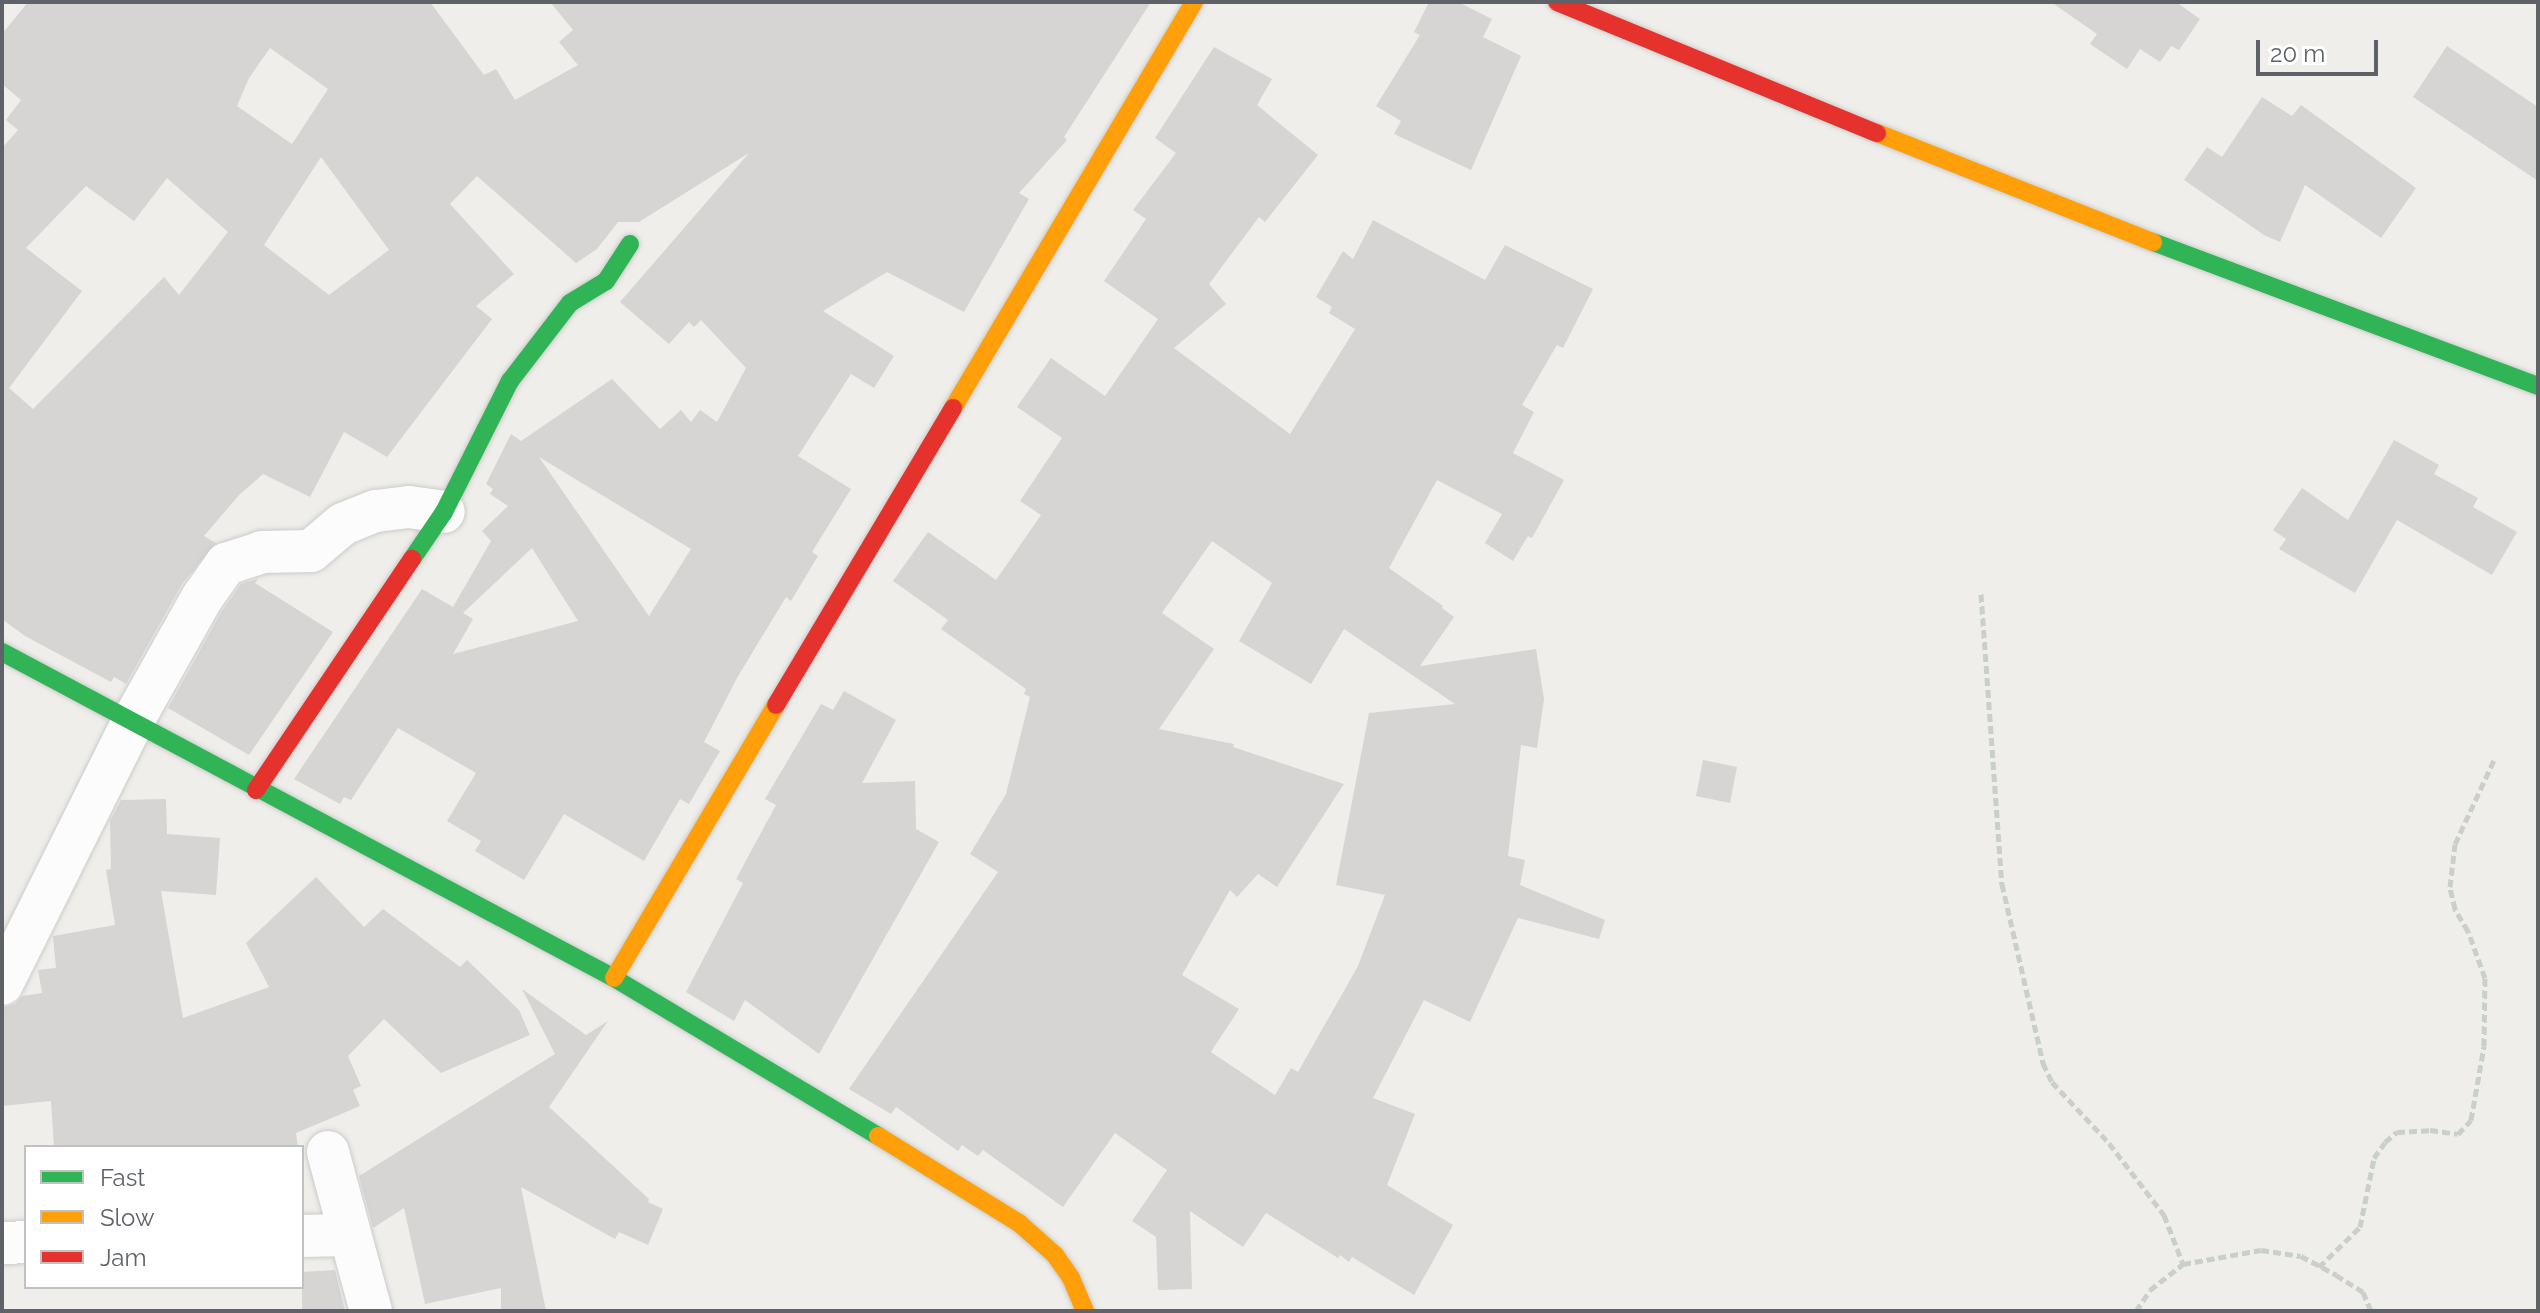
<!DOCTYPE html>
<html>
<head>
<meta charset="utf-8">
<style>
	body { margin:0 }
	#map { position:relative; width:2540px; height:1313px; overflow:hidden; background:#efeeea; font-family:Raleway,sans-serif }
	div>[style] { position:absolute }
	.building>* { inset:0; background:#d6d5d3 }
	.path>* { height:5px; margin-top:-2.5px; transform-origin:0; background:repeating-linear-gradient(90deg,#cacfcc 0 8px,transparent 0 12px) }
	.roads { filter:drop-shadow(0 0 2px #cbcccc) drop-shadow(0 0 2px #cbcccc) }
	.street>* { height:42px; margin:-21px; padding:0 21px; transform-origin:21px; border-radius:21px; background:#fdfcfc }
	.fast>* { height:18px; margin:-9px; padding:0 9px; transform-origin:9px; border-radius:9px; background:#30b455 }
	.slow>* { height:18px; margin:-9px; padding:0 9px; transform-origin:9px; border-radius:9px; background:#ff9f0a }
	.jam>* { height:18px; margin:-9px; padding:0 9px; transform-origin:9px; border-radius:9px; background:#e5322d }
	span { translate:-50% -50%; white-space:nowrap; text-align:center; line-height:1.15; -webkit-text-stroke:7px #fff; paint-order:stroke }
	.frame { position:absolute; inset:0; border:4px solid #5f6368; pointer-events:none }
	.legend { position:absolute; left:24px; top:1145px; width:280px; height:144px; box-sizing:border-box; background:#fff; border:2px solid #bfc1c3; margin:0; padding:10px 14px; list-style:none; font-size:24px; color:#5f6368 }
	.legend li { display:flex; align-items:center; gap:16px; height:40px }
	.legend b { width:40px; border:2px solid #bfc1c3 }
	.scale { position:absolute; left:2256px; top:40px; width:122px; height:36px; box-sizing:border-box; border:4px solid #5f6368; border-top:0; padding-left:10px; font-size:24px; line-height:28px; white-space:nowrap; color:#5f6368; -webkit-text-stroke:6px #fff; paint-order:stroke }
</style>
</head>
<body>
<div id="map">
	<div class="building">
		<i style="clip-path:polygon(evenodd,28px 2px,430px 2px,484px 75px,496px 69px,515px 100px,578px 65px,559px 42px,573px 30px,550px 2px,1151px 2px,1064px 137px,1067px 140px,1019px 193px,1029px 199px,964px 312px,887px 272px,823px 311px,894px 356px,874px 388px,851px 374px,798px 456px,851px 489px,812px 552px,818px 556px,791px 601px,786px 597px,737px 678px,704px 742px,720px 751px,689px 804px,680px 799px,644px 861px,564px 814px,524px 880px,475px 851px,481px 841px,447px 821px,476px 773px,398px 728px,351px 800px,344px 797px,340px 804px,294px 779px,422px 589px,453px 607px,491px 541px,482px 531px,508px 506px,490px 494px,493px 489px,486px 484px,511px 434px,521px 441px,612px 379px,660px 429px,681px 410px,691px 422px,700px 410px,717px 422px,746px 368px,701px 320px,694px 327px,689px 322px,669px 344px,620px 302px,749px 153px,639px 222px,618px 222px,597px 249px,576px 263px,477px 176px,450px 204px,514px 274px,476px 306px,492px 319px,387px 457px,344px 432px,310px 497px,263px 474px,239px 495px,204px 536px,216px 543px,182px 584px,126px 684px,114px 677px,111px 682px,25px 636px,2px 619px,2px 148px,18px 130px,6px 120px,21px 100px,2px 84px,2px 34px,28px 2px,270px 48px,328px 89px,292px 144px,237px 106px,249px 78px,270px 48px,28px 2px,321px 157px,389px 250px,329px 295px,264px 245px,321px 157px,28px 2px,167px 178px,228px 232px,179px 295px,164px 277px,33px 409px,9px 388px,82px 291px,26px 248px,86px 186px,134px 221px,167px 178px,28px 2px,539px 457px,691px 549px,649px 616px,539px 457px,28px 2px,532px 548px,578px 621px,453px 654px,473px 619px,463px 613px,532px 548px)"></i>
		<i style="clip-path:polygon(1429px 2px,1458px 2px,1492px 19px,1483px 37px,1521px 56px,1471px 170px,1394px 134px,1401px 121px,1376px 106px,1420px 35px,1414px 32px)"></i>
		<i style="clip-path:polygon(2051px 2px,2176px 2px,2200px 19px,2179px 50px,2171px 46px,2160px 62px,2140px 49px,2127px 69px,2090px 44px,2097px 34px)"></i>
		<i style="clip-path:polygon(2447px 46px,2538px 107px,2538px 181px,2413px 97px)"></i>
		<i style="clip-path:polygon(evenodd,1214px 47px,1272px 79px,1257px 105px,1318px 155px,1265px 222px,1259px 217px,1209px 284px,1226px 304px,1174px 348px,1290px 434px,1355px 329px,1329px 313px,1332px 307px,1316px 297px,1343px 251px,1353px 259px,1373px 220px,1485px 280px,1505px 245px,1593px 289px,1563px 348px,1557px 345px,1522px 405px,1534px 412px,1513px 453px,1564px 480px,1532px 538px,1528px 536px,1513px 561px,1485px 543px,1502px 514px,1437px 480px,1389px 568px,1443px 606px,1442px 608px,1454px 617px,1420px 666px,1536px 649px,1544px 699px,1537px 748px,1521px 745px,1508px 856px,1525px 860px,1520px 885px,1605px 920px,1599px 939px,1518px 918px,1470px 1022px,1424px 1000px,1373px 1098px,1415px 1114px,1387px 1185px,1453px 1225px,1414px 1295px,1352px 1257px,1349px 1262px,1340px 1255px,1338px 1258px,1266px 1213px,1243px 1247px,1190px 1211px,1192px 1289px,1158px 1290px,1156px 1237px,1132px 1221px,1167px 1170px,1115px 1133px,1063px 1207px,983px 1150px,978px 1156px,962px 1145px,958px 1151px,896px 1107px,891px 1114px,849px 1089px,998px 872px,970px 854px,1006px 794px,1030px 697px,1024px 694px,1026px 689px,941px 629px,948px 620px,893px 581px,928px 532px,996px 580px,1041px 515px,1020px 501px,1062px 438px,1017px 407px,1051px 358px,1105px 396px,1158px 319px,1104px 281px,1146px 219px,1133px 210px,1176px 153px,1155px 138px,1214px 47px,1212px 541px,1272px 583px,1239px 641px,1311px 684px,1344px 629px,1455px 704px,1369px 713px,1336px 885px,1385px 895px,1358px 966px,1298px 1072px,1291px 1068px,1275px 1095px,1211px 1052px,1239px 1009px,1182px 975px,1230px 890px,1237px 897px,1258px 874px,1277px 887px,1344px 784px,1233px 747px,1234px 744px,1159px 729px,1214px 649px,1162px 613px,1212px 541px)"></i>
		<i style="clip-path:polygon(2262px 97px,2292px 116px,2301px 105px,2416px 188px,2381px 238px,2305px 185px,2280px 242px,2264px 235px,2184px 180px,2207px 147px,2222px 157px)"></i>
		<i style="clip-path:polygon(2394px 440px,2439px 465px,2434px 474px,2478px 498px,2473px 507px,2517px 532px,2492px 575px,2397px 520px,2355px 593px,2279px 549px,2286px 539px,2273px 530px,2302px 488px,2348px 520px)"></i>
		<i style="clip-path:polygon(258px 579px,255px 583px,333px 632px,249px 755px,168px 708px,222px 611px,241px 584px)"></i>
		<i style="clip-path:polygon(844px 691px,896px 720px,862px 783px,915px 781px,916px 829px,939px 842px,819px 1054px,745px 1000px,734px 1021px,686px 992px,743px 883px,736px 879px,776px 805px,765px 799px,821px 704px,833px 710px)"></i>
		<i style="clip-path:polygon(1703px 760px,1737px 767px,1730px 803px,1696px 796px)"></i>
		<i style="clip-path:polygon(166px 799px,167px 834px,220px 838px,216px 895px,161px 891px,183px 1018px,269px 987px,246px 943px,316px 877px,364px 927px,383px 909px,460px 967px,467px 960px,519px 1010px,530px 1035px,441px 1073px,384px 1019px,348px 1056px,361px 1086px,353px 1090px,360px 1106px,296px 1133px,298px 1147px,54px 1147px,51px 1101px,2px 1106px,2px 1008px,15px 1004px,22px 996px,42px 993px,38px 970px,56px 968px,53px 936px,115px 925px,106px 870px,111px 869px,110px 821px,121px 800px)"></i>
		<i style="clip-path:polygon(522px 989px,586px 1035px,608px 1021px,549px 1107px,649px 1199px,648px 1202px,663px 1209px,648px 1245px,619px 1232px,615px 1239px,521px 1187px,546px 1311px,501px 1311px,501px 1288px,425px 1304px,404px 1208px,373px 1228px,359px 1176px,555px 1054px)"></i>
		<i style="clip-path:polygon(335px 1270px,345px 1311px,302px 1311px,302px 1272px)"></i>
	</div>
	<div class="path">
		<i style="left:1981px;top:594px;width:291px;rotate:85.9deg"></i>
		<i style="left:2002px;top:884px;width:184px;rotate:77.1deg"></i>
		<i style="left:2043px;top:1063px;width:21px;rotate:65deg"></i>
		<i style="left:2052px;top:1082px;width:83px;rotate:46.9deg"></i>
		<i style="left:2109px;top:1143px;width:91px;rotate:52.6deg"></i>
		<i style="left:2164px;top:1215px;width:53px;rotate:68.8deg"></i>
		<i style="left:2319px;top:1267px;width:57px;rotate:-44.3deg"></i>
		<i style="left:2360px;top:1227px;width:70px;rotate:-78.5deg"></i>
		<i style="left:2374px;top:1158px;width:19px;rotate:-55deg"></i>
		<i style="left:2385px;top:1142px;width:16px;rotate:-40deg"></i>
		<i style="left:2397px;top:1132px;width:33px;rotate:-3deg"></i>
		<i style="left:2430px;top:1130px;width:28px;rotate:8deg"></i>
		<i style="left:2458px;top:1134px;width:19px;rotate:-47deg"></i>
		<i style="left:2471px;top:1120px;width:75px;rotate:-80deg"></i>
		<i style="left:2484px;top:1046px;width:68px;rotate:-89.2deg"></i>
		<i style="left:2485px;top:978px;width:50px;rotate:-109.9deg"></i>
		<i style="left:2468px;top:931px;width:26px;rotate:-121deg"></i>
		<i style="left:2455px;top:909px;width:23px;rotate:-103deg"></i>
		<i style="left:2450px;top:887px;width:43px;rotate:-83.4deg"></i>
		<i style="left:2455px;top:844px;width:93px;rotate:-65.1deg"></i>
		<i style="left:2136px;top:1311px;width:25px;rotate:-56deg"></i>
		<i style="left:2150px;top:1290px;width:42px;rotate:-38.2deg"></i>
		<i style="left:2183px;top:1264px;width:79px;rotate:-10.2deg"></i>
		<i style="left:2261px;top:1250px;width:40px;rotate:8.5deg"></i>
		<i style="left:2301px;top:1256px;width:40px;rotate:28deg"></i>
		<i style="left:2336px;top:1275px;width:32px;rotate:32deg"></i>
		<i style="left:2363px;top:1292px;width:21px;rotate:67deg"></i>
	</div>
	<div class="roads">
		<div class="street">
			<i style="left:2px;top:984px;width:296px;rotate:-63.5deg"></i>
			<i style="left:134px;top:719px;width:139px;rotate:-60.7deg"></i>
			<i style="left:202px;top:598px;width:42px;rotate:-54.8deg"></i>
			<i style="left:226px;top:564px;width:38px;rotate:-18deg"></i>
			<i style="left:262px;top:552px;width:49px;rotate:-1.2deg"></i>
			<i style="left:311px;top:551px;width:42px;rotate:-40.2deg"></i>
			<i style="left:343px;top:524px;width:35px;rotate:-22deg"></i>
			<i style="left:376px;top:511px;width:33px;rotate:-7deg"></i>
			<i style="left:409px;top:507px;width:35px;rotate:8deg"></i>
			<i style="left:328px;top:1152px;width:165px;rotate:74.9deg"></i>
			<i style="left:302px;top:1236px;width:46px;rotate:-1.2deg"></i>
			<i style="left:2px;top:1243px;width:24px;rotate:-2deg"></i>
		</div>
		<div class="fast">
			<i style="left:2153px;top:242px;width:411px;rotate:20.5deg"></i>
			<i style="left:412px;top:559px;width:57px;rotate:-55.8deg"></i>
			<i style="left:444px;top:512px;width:147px;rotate:-63.3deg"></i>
			<i style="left:510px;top:381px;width:98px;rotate:-52.4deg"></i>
			<i style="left:570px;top:303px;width:42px;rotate:-31.4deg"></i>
			<i style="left:606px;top:281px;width:44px;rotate:-57deg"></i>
			<i style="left:2px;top:652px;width:693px;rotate:28.04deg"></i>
			<i style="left:614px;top:978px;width:308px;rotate:30.9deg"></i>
		</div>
		<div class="slow">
			<i style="left:1877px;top:133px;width:297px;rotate:21.6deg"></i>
			<i style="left:953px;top:408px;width:472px;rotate:-59.3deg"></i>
			<i style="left:614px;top:978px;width:317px;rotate:-59.3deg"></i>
			<i style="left:878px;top:1136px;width:166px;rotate:31.7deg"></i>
			<i style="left:1019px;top:1223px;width:48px;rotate:41.6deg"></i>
			<i style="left:1055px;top:1255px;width:28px;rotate:55deg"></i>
			<i style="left:1071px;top:1278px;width:36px;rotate:67deg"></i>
		</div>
		<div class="jam">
			<i style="left:1557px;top:2px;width:346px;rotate:22.3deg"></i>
			<i style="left:776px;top:705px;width:346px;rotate:-59.2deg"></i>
			<i style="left:256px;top:790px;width:279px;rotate:-56deg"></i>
		</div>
	</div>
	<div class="frame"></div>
	<ul class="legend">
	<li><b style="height:10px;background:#30b455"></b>Fast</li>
	<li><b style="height:10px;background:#ff9f0a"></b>Slow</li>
	<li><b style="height:10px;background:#e5322d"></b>Jam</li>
	</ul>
	<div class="scale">20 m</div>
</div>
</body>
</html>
